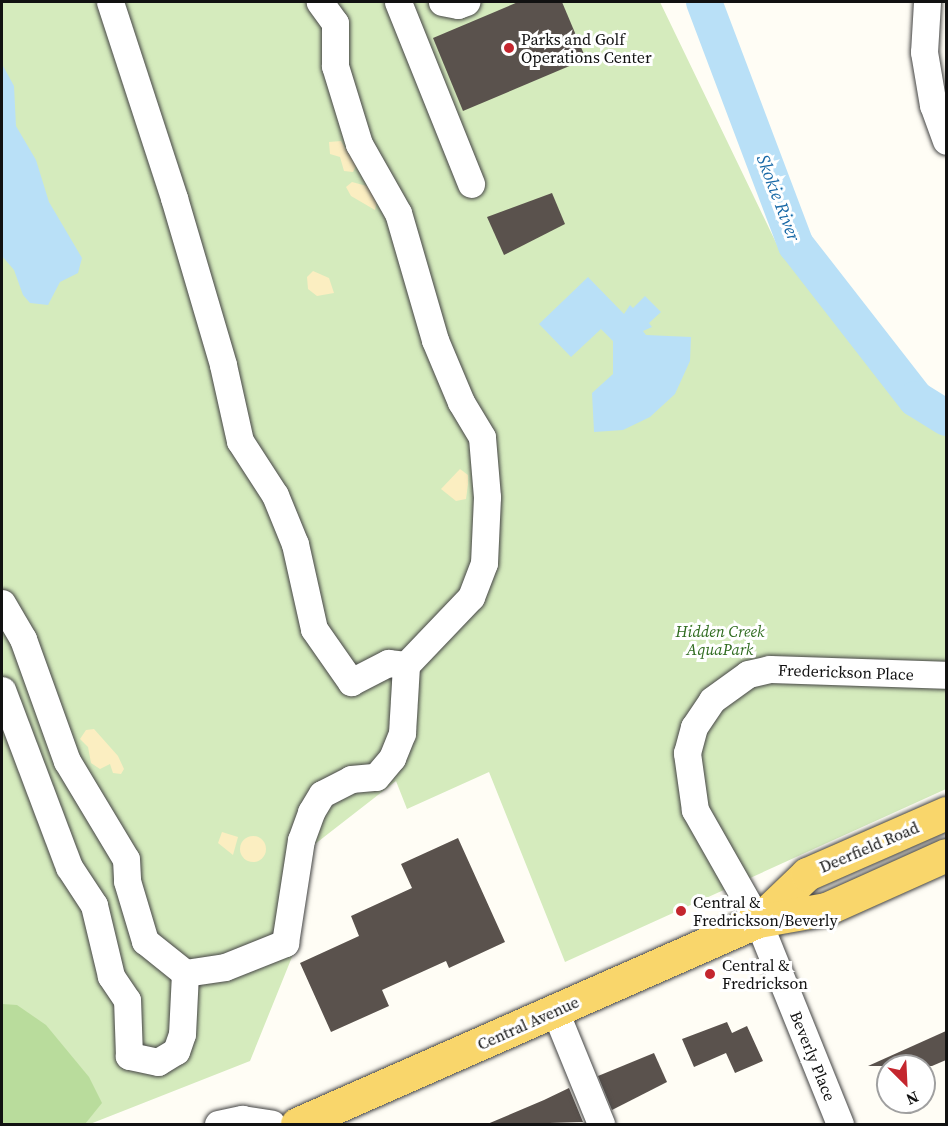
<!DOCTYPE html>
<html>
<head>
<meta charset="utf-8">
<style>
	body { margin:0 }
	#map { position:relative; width:948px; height:1126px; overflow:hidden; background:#fffdf5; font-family:"Source Serif 4",serif }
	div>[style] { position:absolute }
	.green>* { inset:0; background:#d5ebbd }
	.forest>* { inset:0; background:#b9dc9c }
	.sand>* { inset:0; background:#fbeec1 }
	.round { border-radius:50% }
	.water>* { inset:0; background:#b9e0f7 }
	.river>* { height:36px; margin:-18px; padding:0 18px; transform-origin:18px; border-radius:18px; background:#b9e0f7 }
	.building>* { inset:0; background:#5a524d }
	.roads { filter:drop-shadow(0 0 2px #444) drop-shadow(0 0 2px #444) }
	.minor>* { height:27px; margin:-13.5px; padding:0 13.5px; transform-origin:13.5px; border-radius:13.5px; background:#fff }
	.major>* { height:33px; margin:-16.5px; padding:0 16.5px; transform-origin:16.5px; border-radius:16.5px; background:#f9d66b }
	.dots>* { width:16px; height:16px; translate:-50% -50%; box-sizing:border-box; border:3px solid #fff; border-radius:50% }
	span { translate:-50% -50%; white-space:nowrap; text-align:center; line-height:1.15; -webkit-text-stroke:6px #fff; paint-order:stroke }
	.poi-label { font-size:16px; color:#111 }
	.left { translate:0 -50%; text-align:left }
	.park-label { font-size:16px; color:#2f6b1f; font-style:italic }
	.street-label { font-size:16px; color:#111 }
	.water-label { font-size:18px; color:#1768a6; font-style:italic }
	.frame { position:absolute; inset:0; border:3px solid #111; pointer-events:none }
	.north { position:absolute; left:876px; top:1054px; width:60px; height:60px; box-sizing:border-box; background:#fff; border:2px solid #a0a0a0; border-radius:50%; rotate:156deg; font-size:16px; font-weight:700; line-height:24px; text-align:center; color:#111 }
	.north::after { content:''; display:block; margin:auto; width:21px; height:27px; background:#c4262e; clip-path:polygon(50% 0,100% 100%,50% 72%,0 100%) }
</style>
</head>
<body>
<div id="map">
	<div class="green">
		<i style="clip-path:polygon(2px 2px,660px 2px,781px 253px,905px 408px,946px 436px,946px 789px,565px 962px,489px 772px,407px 809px,396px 781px,315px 844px,296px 947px,250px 1061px,90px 1124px,2px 1124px)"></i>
	</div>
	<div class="forest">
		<i style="clip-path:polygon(2px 1004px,17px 1005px,46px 1025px,89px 1077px,102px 1103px,85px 1124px,2px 1124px)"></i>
	</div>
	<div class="sand">
		<i style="clip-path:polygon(341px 141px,356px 166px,353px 172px,344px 171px,340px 157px,330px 154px,329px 142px)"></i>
		<i style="clip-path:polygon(352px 182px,367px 186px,377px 201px,375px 210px,351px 196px,346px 187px)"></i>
		<i style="clip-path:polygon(313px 271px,329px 278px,334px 293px,317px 296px,308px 289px,307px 277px)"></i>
		<i style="clip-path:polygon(460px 469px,468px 475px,468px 484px,466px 499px,456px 501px,441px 489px)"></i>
		<i style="clip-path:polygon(94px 729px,118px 756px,124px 769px,121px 774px,113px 773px,110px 764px,100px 769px,91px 763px,88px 747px,80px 739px,86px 730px)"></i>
		<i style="clip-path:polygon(222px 832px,238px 837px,233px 855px,218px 843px)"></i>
		<i class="round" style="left:240px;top:836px;width:26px;height:26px"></i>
	</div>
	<div class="water">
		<i style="clip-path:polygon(2px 64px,14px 86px,16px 126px,36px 160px,49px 202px,82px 258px,78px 273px,60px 282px,48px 305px,30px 303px,23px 295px,14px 270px,2px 256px)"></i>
		<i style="clip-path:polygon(588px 277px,624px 314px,630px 305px,633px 308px,645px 296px,661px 312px,649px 323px,652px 327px,643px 331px,646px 335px,691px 337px,690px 361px,675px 394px,650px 417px,623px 430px,594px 432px,592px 393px,613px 374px,613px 341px,601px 329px,571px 357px,539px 324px)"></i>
	</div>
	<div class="river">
		<i style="left:704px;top:2px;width:260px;rotate:69.3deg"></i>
		<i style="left:796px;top:245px;width:195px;rotate:52.1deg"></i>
		<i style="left:916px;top:399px;width:36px;rotate:32deg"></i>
	</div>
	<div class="building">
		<i style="clip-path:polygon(518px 2px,562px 2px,586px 59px,463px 111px,433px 38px)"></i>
		<i style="clip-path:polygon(552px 193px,565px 224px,504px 255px,487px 217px)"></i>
		<i style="clip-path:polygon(458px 838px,505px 942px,449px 968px,446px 961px,382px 990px,389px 1006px,331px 1032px,300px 963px,359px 936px,351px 916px,412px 888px,401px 864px)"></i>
		<i style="clip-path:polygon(727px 1022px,732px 1033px,747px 1026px,763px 1061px,735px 1073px,726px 1053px,694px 1067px,682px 1039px)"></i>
		<i style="clip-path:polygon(946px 1031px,946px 1060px,932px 1066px,868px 1066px)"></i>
		<i style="clip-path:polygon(654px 1053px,667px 1082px,612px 1110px,598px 1076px)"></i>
		<i style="clip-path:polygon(569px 1088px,583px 1122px,485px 1125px,544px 1100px)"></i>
	</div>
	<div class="roads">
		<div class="minor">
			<i style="left:110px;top:2px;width:206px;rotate:71.9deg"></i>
			<i style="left:174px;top:198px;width:174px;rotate:73.6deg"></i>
			<i style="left:223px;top:365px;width:78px;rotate:77.4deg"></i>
			<i style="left:240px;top:441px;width:64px;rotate:57.1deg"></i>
			<i style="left:275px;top:495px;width:53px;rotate:67.8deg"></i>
			<i style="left:295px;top:544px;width:87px;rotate:77.4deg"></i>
			<i style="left:314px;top:629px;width:65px;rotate:55.1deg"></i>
			<i style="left:351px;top:682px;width:42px;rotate:-27.2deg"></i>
			<i style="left:388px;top:663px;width:18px;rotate:6deg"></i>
			<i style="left:406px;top:665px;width:94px;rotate:-46.3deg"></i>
			<i style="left:471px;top:597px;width:36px;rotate:-69deg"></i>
			<i style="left:484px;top:563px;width:66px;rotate:-87.4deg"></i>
			<i style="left:487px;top:497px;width:60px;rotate:-94.8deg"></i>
			<i style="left:482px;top:437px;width:41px;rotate:-121deg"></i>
			<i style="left:461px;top:402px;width:67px;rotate:-112.8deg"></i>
			<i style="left:435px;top:340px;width:132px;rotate:-106.2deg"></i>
			<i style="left:398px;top:213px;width:79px;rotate:-119.5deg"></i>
			<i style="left:359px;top:144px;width:82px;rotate:-107.1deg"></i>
			<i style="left:335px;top:66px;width:43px;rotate:-90deg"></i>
			<i style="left:335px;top:23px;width:26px;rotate:-126deg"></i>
			<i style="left:398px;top:2px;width:196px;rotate:68.1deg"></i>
			<i style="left:442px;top:2px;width:16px;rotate:11deg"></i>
			<i style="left:458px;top:5px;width:9px;rotate:-21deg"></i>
			<i style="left:927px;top:2px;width:50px;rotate:93.4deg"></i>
			<i style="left:924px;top:52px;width:54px;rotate:80.4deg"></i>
			<i style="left:933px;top:105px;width:38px;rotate:70deg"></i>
			<i style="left:2px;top:603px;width:42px;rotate:59.7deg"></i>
			<i style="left:23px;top:639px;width:130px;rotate:70.2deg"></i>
			<i style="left:67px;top:761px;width:114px;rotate:59deg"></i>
			<i style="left:126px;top:859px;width:22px;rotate:87deg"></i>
			<i style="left:127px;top:881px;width:63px;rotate:73.3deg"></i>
			<i style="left:145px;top:941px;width:51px;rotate:38.7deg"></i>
			<i style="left:185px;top:973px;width:61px;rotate:92.8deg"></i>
			<i style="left:182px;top:1034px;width:18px;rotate:109deg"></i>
			<i style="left:176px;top:1051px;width:21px;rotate:149deg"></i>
			<i style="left:158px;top:1062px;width:30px;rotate:-168deg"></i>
			<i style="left:129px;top:1056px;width:56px;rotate:-92deg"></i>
			<i style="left:127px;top:1000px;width:29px;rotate:-124deg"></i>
			<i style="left:111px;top:976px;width:73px;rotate:-103.5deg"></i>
			<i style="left:94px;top:905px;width:45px;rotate:-123.3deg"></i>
			<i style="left:69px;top:867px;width:189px;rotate:-110.7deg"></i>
			<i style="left:185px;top:973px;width:40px;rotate:-8.5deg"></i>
			<i style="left:225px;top:967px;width:65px;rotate:-21.8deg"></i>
			<i style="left:285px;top:943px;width:104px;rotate:-81.2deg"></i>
			<i style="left:301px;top:840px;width:30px;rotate:-70deg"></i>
			<i style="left:311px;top:812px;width:21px;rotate:-59deg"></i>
			<i style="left:322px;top:794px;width:33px;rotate:-27deg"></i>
			<i style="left:351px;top:779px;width:25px;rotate:-5deg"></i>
			<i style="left:376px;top:777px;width:25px;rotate:-50deg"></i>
			<i style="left:392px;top:758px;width:27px;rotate:-68deg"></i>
			<i style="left:402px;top:733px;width:68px;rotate:-86.6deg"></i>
			<i style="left:555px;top:1011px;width:122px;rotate:67.8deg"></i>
			<i style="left:218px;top:1124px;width:25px;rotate:-12deg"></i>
			<i style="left:242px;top:1119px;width:30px;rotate:9deg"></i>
			<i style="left:840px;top:1124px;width:219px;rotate:-112deg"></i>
			<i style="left:758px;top:921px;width:128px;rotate:-119.6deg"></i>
			<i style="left:695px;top:810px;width:58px;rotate:-98deg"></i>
			<i style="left:687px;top:753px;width:27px;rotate:-75deg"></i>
			<i style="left:694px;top:727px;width:32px;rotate:-56deg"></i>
			<i style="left:712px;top:700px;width:44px;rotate:-35.8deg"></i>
			<i style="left:748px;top:674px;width:22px;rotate:-13deg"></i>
			<i style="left:769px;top:669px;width:177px;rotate:1.9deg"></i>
		</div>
		<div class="major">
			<i style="left:758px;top:921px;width:68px;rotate:-43.8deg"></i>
			<i style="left:807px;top:874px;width:152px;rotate:-23.7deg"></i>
			<i style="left:297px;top:1124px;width:504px;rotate:-23.77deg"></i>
			<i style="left:758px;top:921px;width:69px;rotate:-10deg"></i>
			<i style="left:826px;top:909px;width:132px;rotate:-24.2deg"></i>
		</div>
	</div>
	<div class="dots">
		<i style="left:509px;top:48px;background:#c4262e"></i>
		<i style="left:681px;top:911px;background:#c4262e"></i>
		<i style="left:710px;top:974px;background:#c4262e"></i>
	</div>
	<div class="poi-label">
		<span class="left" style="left:521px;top:48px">Parks and Golf<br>Operations Center</span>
		<span class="left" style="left:693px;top:911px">Central &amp;<br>Fredrickson/Beverly</span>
		<span class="left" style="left:722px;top:974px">Central &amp;<br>Fredrickson</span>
	</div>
	<div class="park-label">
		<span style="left:720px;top:640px">Hidden Creek<br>AquaPark</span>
	</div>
	<div class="street-label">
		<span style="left:846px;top:672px;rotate:2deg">Frederickson Place</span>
		<span style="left:869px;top:847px;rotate:-23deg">Deerfield Road</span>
		<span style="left:528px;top:1023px;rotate:-24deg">Central Avenue</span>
		<span style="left:813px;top:1056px;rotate:68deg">Beverly Place</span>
	</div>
	<div class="water-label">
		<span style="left:778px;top:198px;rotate:69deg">Skokie River</span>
	</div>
	<div class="frame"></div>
	<div class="north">N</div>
</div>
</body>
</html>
